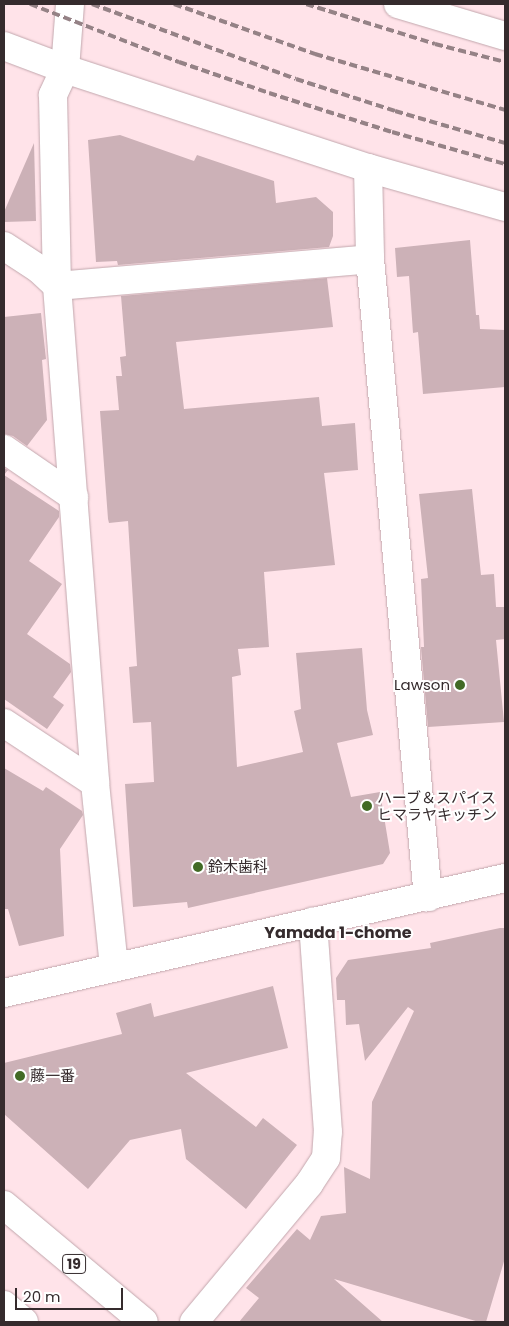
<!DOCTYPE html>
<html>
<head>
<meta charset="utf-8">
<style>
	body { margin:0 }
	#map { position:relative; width:509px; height:1326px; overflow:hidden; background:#ffe3e9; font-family:Poppins,"Noto Sans JP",sans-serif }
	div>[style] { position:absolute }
	.building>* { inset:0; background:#ccb1b7 }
	.roads { filter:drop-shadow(0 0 1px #c2a7ad) drop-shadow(0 0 1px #c2a7ad) }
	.minor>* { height:28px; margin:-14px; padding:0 14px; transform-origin:14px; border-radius:14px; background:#fff }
	.tertiary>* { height:28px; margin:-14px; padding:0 14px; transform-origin:14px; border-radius:14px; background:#fff }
	.trunk>* { height:28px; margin:-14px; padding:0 14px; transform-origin:14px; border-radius:14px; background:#fff }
	.rail>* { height:4px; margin-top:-2px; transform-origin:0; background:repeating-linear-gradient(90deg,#958286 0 8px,transparent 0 12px) }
	.dots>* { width:14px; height:14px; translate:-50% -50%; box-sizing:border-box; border:2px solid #fff; border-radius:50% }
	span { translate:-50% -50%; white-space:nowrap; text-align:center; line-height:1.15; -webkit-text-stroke:4px #fff; paint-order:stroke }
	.shield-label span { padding:1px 4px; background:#fff; border:1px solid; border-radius:4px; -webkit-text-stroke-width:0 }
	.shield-label { font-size:14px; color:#352b2d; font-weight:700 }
	.poi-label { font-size:15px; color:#352b2d }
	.right { translate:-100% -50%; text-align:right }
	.left { translate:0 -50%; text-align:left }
	.neighbourhood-label { font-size:16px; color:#352b2d; font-weight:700 }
	.frame { position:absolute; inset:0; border:5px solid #352b2d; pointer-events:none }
	.scale { position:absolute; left:15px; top:1288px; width:108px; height:22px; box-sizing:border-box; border:2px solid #352b2d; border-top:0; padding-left:6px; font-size:15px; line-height:18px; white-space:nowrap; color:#352b2d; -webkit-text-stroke:4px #fff; paint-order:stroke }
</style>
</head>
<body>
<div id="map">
	<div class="building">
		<i style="clip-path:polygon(120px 135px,194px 161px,197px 155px,274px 181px,276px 203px,316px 197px,333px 212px,333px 236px,329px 247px,118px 265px,117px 261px,96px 262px,88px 140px)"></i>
		<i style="clip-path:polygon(34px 143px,36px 221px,4px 222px,4px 212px)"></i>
		<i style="clip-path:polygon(470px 240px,476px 315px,479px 315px,480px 329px,505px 330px,505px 387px,423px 394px,418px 332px,413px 333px,409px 276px,397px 277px,395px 248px)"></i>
		<i style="clip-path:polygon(327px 278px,333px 327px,176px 342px,184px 409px,319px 397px,322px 426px,355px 423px,358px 470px,324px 473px,335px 565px,264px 572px,269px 647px,238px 649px,241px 675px,232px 677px,237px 767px,303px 752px,294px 711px,301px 709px,296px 653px,362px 648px,367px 710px,373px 735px,337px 743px,351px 797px,380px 792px,390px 853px,383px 864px,188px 908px,187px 902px,133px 907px,125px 784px,154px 782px,151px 722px,133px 723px,129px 667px,137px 666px,128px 521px,109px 523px,108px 519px,100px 411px,119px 410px,116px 376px,122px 376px,120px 357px,126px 356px,121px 296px)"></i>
		<i style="clip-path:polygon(41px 313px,46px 359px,42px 360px,47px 420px,27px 446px,13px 436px,4px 434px,4px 317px)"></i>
		<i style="clip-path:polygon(4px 468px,8px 470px,4px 475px,59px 511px,59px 517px,29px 561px,62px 584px,27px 634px,70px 664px,71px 672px,53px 697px,64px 705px,47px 729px,4px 699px)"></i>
		<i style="clip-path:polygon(472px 489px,481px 575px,494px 574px,496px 607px,505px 607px,505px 639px,496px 640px,504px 722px,428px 727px,421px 647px,424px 647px,421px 579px,428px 578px,419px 494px)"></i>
		<i style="clip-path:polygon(4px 768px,43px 791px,46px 787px,82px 811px,83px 815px,60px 849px,64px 936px,19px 946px,8px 909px,5px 909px)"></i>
		<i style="clip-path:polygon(500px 928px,505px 928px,505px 1258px,486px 1322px,479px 1322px,334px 1279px,383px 1322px,239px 1322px,259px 1298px,246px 1288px,297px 1229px,310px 1240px,321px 1216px,346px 1213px,344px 1167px,370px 1179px,372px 1102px,414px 1011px,408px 1007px,365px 1061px,359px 1024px,346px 1025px,345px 1000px,337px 1000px,336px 978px,348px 960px,431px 948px,430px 943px)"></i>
		<i style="clip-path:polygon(273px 986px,288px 1048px,186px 1073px,256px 1127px,263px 1118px,297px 1145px,246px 1209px,186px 1159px,181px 1129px,130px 1140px,88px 1189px,4px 1114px,4px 1063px,122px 1034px,116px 1013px,151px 1003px,154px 1017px)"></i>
	</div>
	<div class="roads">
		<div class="minor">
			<i style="left:70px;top:4px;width:65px;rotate:94.4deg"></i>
			<i style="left:65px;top:69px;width:29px;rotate:115deg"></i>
			<i style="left:53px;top:95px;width:191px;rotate:88.8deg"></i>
			<i style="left:57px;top:286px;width:498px;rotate:85.6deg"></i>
			<i style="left:95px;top:783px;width:184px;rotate:84.1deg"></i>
			<i style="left:398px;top:4px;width:112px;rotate:16.7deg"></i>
			<i style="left:4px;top:46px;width:65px;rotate:20.7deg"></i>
			<i style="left:65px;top:69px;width:319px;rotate:18.1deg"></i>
			<i style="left:368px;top:168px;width:142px;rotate:15.9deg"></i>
			<i style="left:368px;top:168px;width:91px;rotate:88.7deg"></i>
			<i style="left:370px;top:259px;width:641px;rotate:84.81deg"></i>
			<i style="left:4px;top:246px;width:42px;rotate:33.3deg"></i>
			<i style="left:39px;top:269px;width:25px;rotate:43deg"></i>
			<i style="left:57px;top:286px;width:314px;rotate:-4.9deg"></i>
			<i style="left:4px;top:449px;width:85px;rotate:34.4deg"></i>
			<i style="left:4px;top:723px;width:109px;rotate:33.4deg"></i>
			<i style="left:194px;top:1322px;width:180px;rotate:-50.2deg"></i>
			<i style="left:309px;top:1184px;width:31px;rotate:-57deg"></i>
			<i style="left:326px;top:1158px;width:26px;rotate:-86deg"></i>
			<i style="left:328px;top:1132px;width:211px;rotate:-94.1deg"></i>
		</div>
		<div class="tertiary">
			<i style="left:4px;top:993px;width:514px;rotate:-12.93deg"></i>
		</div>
		<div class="trunk">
			<i style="left:4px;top:1205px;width:182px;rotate:39.9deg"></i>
			<i style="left:4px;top:1305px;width:26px;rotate:40deg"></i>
		</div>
	</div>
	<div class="rail">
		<i style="left:30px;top:4px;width:160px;rotate:21.3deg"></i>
		<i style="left:179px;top:62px;width:95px;rotate:19deg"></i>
		<i style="left:269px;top:93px;width:129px;rotate:17.6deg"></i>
		<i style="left:392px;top:132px;width:117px;rotate:15.8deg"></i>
		<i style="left:92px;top:4px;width:217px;rotate:20.2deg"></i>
		<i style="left:296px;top:79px;width:104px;rotate:17.9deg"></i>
		<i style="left:395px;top:111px;width:115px;rotate:16.2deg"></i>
		<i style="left:174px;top:4px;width:150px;rotate:19.5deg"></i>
		<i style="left:315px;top:54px;width:198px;rotate:16.4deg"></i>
		<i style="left:306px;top:4px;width:135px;rotate:17.2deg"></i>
		<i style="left:435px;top:44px;width:72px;rotate:14.4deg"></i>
	</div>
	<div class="dots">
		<i style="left:460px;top:685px;background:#426a25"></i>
		<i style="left:367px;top:806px;background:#426a25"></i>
		<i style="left:198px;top:867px;background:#426a25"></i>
		<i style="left:20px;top:1076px;background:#426a25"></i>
	</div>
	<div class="shield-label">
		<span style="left:74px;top:1264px">19</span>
	</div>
	<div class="poi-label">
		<span class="right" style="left:450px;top:685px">Lawson</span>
		<span class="left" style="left:377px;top:806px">ハーブ＆スパイス<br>ヒマラヤキッチン</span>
		<span class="left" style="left:208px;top:867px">鈴木歯科</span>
		<span class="left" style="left:30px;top:1076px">藤一番</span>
	</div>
	<div class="neighbourhood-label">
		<span style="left:338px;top:933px">Yamada 1-chome</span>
	</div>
	<div class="frame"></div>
	<div class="scale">20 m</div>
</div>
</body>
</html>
